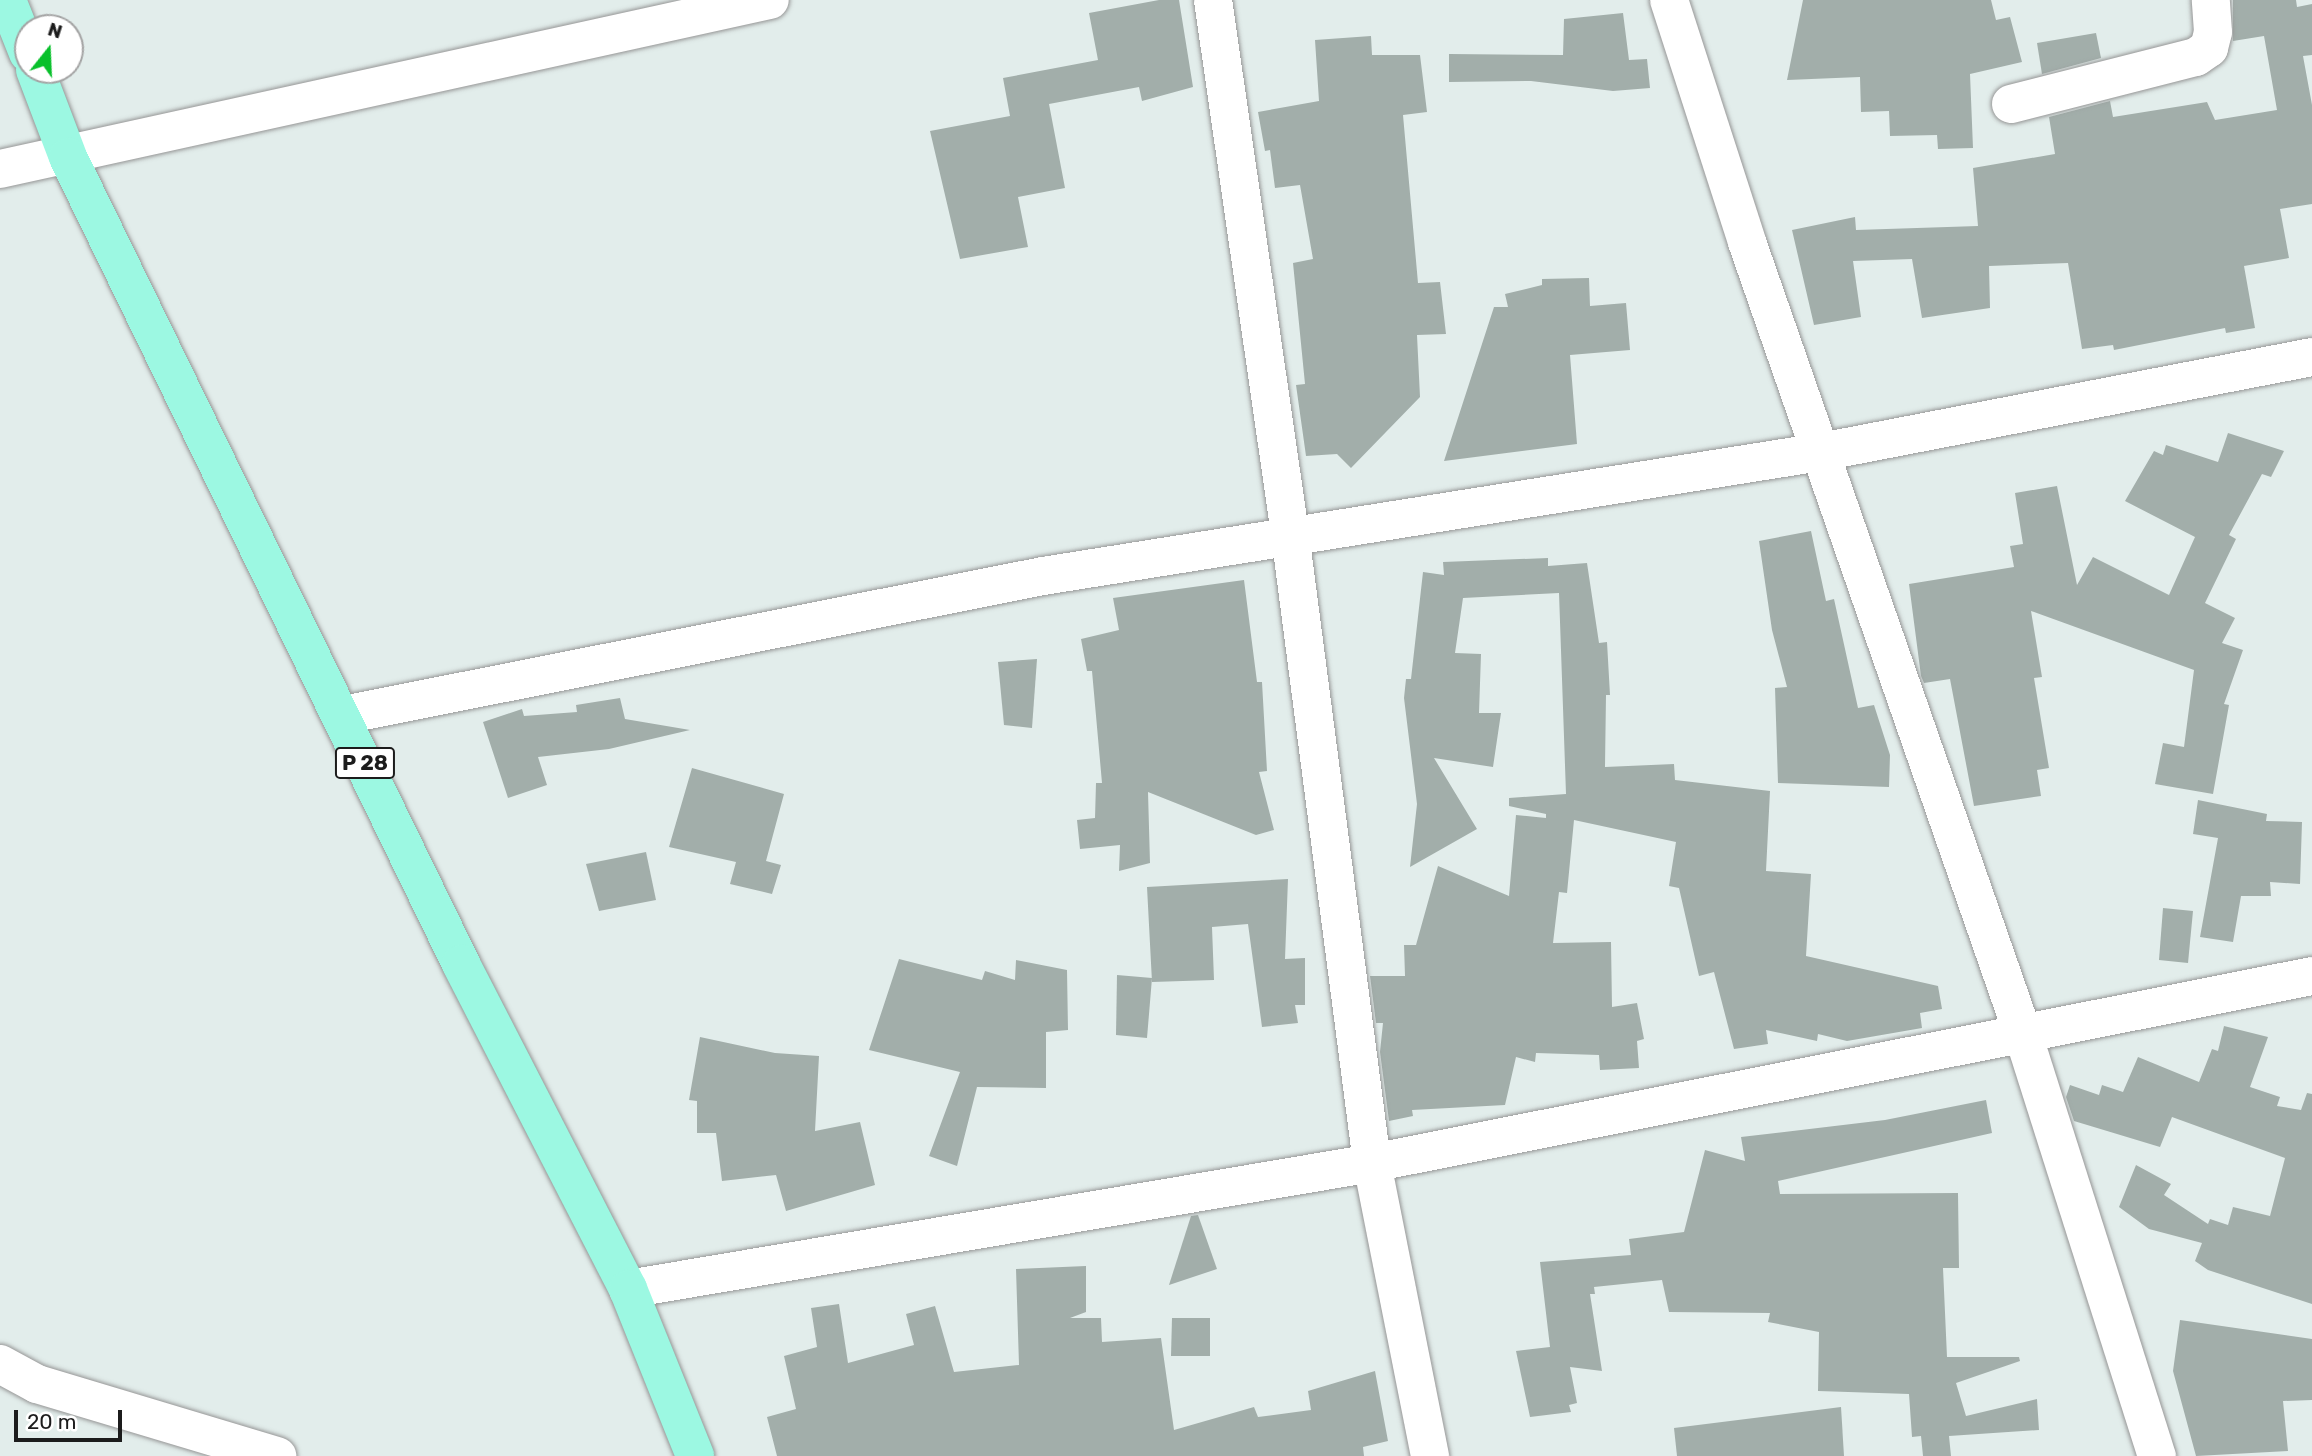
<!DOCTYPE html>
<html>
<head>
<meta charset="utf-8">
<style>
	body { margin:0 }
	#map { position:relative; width:2312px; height:1456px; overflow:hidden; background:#e2edeb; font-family:Rubik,sans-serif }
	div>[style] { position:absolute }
	.building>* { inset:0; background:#a2aeaa }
	.roads { filter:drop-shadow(0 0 2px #969696) drop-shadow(0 0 2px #969696) }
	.minor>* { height:38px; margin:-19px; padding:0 19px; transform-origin:19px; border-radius:19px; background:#fff }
	.major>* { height:38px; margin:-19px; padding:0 19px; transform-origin:19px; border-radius:19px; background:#9cf8e2 }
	span { translate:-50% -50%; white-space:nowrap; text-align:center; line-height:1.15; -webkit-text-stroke:6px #fff; paint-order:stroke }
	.shield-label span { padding:2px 5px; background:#fff; border:2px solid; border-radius:5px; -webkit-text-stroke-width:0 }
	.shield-label { font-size:21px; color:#1c1c1c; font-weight:700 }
	.north { position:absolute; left:14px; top:14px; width:70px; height:70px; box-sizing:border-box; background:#fff; border:2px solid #a4a4a4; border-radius:50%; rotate:18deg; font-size:19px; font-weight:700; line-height:28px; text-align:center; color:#1c1c1c }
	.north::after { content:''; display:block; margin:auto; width:24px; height:32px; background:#08c02b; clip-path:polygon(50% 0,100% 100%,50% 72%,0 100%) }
	.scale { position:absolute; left:14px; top:1410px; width:108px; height:32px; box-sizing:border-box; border:4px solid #1c1c1c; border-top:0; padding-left:9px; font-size:21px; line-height:24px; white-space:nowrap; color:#1c1c1c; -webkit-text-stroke:5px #fff; paint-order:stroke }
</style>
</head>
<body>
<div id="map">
	<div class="building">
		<i style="clip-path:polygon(1159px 0,1179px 0,1193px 87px,1142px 101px,1139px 87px,1049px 104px,1065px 188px,1018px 197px,1028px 247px,960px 259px,930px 131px,1010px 116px,1003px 78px,1098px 60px,1089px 13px)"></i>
		<i style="clip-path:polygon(1803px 0,1991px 0,1996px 20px,2010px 17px,2022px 62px,1970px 74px,1973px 148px,1938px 149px,1937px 135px,1890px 136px,1889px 111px,1861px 112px,1860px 77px,1787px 80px)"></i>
		<i style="clip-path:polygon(2233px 0,2296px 0,2297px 7px,2312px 4px,2312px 55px,2303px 56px,2312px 105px,2312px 204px,2280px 209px,2289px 258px,2244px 266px,2255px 328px,2226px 333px,2225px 328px,2114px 350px,2113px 345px,2082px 349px,2068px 263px,1989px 266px,1990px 308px,1922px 318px,1912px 259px,1853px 261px,1861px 317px,1814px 325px,1792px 230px,1855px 217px,1856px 230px,1978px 226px,1973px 168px,2055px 154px,2049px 117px,2110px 101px,2113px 117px,2207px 102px,2215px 120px,2277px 110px,2264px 36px,2233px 41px)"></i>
		<i style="clip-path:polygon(1623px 13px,1629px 60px,1647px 59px,1650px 88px,1613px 91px,1531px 81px,1449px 82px,1449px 54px,1563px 55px,1564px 19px)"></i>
		<i style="clip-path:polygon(2096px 33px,2101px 58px,2042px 74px,2037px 43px)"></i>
		<i style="clip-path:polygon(1371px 36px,1372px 55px,1420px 55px,1427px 112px,1403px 115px,1418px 283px,1440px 282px,1446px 334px,1417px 335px,1420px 397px,1351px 468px,1337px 454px,1306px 456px,1296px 385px,1305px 384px,1293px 263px,1313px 259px,1300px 185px,1275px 188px,1270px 150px,1265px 151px,1258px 112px,1319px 101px,1315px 40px)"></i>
		<i style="clip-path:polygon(1589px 278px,1590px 306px,1626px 303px,1630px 350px,1570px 355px,1577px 444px,1444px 461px,1494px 307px,1508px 307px,1505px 294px,1542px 285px,1542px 279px)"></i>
		<i style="clip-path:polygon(2228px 433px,2284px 451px,2271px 477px,2262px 474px,2229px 535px,2236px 539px,2205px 603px,2235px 618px,2222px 643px,2243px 650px,2224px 704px,2229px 705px,2213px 794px,2155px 784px,2163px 743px,2184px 747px,2194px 670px,2031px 611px,2042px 677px,2034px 678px,2049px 768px,2037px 770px,2041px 796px,1974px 806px,1950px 679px,1924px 683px,1921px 676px,1909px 584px,2014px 567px,2010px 546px,2023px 544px,2015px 493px,2057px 486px,2077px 585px,2093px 557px,2169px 595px,2195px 537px,2125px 501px,2154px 451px,2163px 455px,2166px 445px,2218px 462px)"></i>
		<i style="clip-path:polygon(1811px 531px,1826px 601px,1834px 599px,1858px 708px,1874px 705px,1890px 755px,1889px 787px,1778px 783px,1775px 688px,1787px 687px,1772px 630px,1759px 541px)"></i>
		<i style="clip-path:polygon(1548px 558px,1548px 566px,1587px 563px,1599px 643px,1607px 642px,1610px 695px,1606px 695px,1605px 767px,1674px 764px,1675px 780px,1770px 791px,1766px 871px,1811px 874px,1806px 956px,1938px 986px,1942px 1009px,1920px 1013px,1922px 1028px,1847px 1041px,1818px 1034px,1817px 1041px,1766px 1030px,1768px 1044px,1734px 1049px,1714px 972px,1699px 976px,1679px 888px,1669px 886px,1676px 842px,1574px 820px,1567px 893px,1559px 892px,1553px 943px,1611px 942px,1612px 1007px,1637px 1003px,1644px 1039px,1637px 1041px,1639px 1068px,1600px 1070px,1599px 1055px,1536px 1053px,1535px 1062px,1516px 1057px,1505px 1105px,1412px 1110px,1413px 1116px,1389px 1121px,1380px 1052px,1383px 1023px,1376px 1023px,1370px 976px,1405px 976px,1404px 945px,1416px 945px,1438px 866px,1509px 896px,1516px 815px,1546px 818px,1546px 814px,1509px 806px,1509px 798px,1566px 794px,1559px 593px,1463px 598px,1455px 653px,1481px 654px,1479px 713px,1501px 713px,1493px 767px,1434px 758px,1477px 829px,1410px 867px,1417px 804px,1404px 698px,1406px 679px,1411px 679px,1423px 572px,1444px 575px,1443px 562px)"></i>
		<i style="clip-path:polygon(1244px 580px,1257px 682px,1262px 682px,1267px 771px,1259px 772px,1274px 830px,1256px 835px,1148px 792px,1150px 863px,1119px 871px,1120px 845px,1080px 849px,1077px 820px,1095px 818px,1096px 783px,1102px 783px,1092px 671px,1087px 671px,1081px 639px,1119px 630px,1113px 598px)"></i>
		<i style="clip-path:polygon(1037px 659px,1032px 728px,1004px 725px,998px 662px)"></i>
		<i style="clip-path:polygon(620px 698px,625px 719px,690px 730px,609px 749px,538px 757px,547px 785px,508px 798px,483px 722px,522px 709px,524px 716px,577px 712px,576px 705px)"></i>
		<i style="clip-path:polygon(692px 768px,784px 794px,766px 861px,781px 865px,772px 894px,730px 884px,736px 862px,669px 847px)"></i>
		<i style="clip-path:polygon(2198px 800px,2267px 814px,2266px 821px,2302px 822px,2300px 884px,2270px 882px,2271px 896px,2241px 896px,2233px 942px,2200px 937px,2218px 838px,2193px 834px)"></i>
		<i style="clip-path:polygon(646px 852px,656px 900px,599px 911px,586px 864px)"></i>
		<i style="clip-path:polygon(1288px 879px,1285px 959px,1305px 958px,1305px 1005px,1295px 1005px,1298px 1023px,1262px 1027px,1248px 924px,1212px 927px,1214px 980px,1152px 982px,1147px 887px)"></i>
		<i style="clip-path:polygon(2163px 908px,2193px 911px,2188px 963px,2159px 960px)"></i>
		<i style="clip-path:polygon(899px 959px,982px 980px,985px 971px,1015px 980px,1016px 960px,1067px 970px,1068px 1030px,1046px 1032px,1046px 1088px,977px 1087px,957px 1166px,929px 1156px,960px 1072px,869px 1050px)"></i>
		<i style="clip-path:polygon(1117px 975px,1152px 978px,1147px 1038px,1116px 1035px)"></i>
		<i style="clip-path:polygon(2224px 1026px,2268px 1037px,2250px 1087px,2280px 1097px,2277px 1106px,2301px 1110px,2307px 1093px,2312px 1094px,2312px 1304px,2208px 1270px,2195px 1261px,2202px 1243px,2149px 1229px,2119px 1207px,2136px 1165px,2171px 1184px,2164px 1195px,2208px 1224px,2210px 1219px,2228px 1225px,2233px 1207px,2270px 1216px,2285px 1158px,2172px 1117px,2160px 1147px,2074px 1121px,2066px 1097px,2070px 1085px,2099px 1095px,2102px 1085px,2123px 1092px,2138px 1057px,2199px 1082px,2212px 1049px,2218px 1051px)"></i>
		<i style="clip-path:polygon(700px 1037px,775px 1053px,819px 1056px,815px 1131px,860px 1122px,875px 1185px,786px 1211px,776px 1175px,722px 1181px,716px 1133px,697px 1133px,697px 1101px,689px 1100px)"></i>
		<i style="clip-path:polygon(1986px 1100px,1992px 1133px,1778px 1181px,1780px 1194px,1958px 1193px,1959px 1268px,1943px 1268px,1947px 1357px,2019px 1357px,2020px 1361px,1956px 1383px,1966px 1416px,2037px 1399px,2039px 1430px,1949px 1436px,1951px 1456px,1923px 1456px,1921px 1436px,1912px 1437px,1909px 1394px,1818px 1391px,1819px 1332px,1768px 1322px,1770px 1313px,1669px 1312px,1662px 1280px,1594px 1287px,1595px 1294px,1590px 1294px,1602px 1371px,1570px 1367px,1577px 1403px,1569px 1405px,1571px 1412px,1530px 1417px,1516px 1351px,1550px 1347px,1540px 1262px,1631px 1255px,1629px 1239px,1684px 1232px,1705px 1150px,1745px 1161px,1741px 1137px,1885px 1120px)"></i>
		<i style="clip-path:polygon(1198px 1215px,1217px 1269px,1169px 1285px,1191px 1216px)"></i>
		<i style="clip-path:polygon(1086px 1266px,1086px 1312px,1070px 1318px,1101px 1318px,1102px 1342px,1161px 1338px,1174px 1430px,1254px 1407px,1258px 1417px,1311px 1410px,1308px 1391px,1375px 1371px,1388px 1441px,1363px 1447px,1364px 1456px,777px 1456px,767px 1417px,796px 1409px,784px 1356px,817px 1347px,811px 1308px,839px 1304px,848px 1363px,914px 1345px,906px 1314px,935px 1306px,954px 1372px,1019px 1365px,1016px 1269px)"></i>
		<i style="clip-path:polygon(1172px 1318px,1210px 1318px,1210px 1356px,1171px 1356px)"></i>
		<i style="clip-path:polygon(2180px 1320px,2312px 1339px,2312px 1400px,2283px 1401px,2288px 1451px,2196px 1456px,2173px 1371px)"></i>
		<i style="clip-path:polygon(1841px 1407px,1844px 1456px,1677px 1456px,1674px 1428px)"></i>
	</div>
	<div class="roads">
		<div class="minor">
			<i style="left:1213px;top:0;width:540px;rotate:81.79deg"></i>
			<i style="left:1290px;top:534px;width:634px;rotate:82.57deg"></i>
			<i style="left:1372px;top:1163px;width:299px;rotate:78.8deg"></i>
			<i style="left:1669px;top:0;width:254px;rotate:72.1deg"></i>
			<i style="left:1747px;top:242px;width:839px;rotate:70.79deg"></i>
			<i style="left:2023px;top:1034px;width:443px;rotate:72.4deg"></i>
			<i style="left:2011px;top:104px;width:191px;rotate:-14.3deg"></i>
			<i style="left:2196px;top:57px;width:16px;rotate:-35deg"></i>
			<i style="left:2209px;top:48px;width:16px;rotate:-76deg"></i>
			<i style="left:2213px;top:32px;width:32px;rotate:-94deg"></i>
			<i style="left:0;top:169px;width:788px;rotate:-12.38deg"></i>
			<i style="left:343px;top:715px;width:714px;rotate:-11.23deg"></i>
			<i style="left:1043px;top:576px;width:788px;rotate:-9.06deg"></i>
			<i style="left:1821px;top:452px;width:500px;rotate:-10.95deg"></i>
			<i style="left:628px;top:1289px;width:755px;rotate:-9.61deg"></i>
			<i style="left:1372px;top:1163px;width:958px;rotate:-11.25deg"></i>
			<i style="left:0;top:1364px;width:42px;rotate:28.4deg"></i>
			<i style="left:37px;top:1384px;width:251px;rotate:16.7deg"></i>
		</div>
		<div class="major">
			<i style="left:7px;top:0;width:57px;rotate:68.4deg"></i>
			<i style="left:35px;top:70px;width:93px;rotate:69.2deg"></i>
			<i style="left:68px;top:157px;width:898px;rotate:64.03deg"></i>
			<i style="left:461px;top:964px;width:365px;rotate:62.8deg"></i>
			<i style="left:628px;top:1289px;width:180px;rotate:68.1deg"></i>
		</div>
	</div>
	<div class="shield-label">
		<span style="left:365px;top:763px">P 28</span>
	</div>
	<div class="north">N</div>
	<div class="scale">20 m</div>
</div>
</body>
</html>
